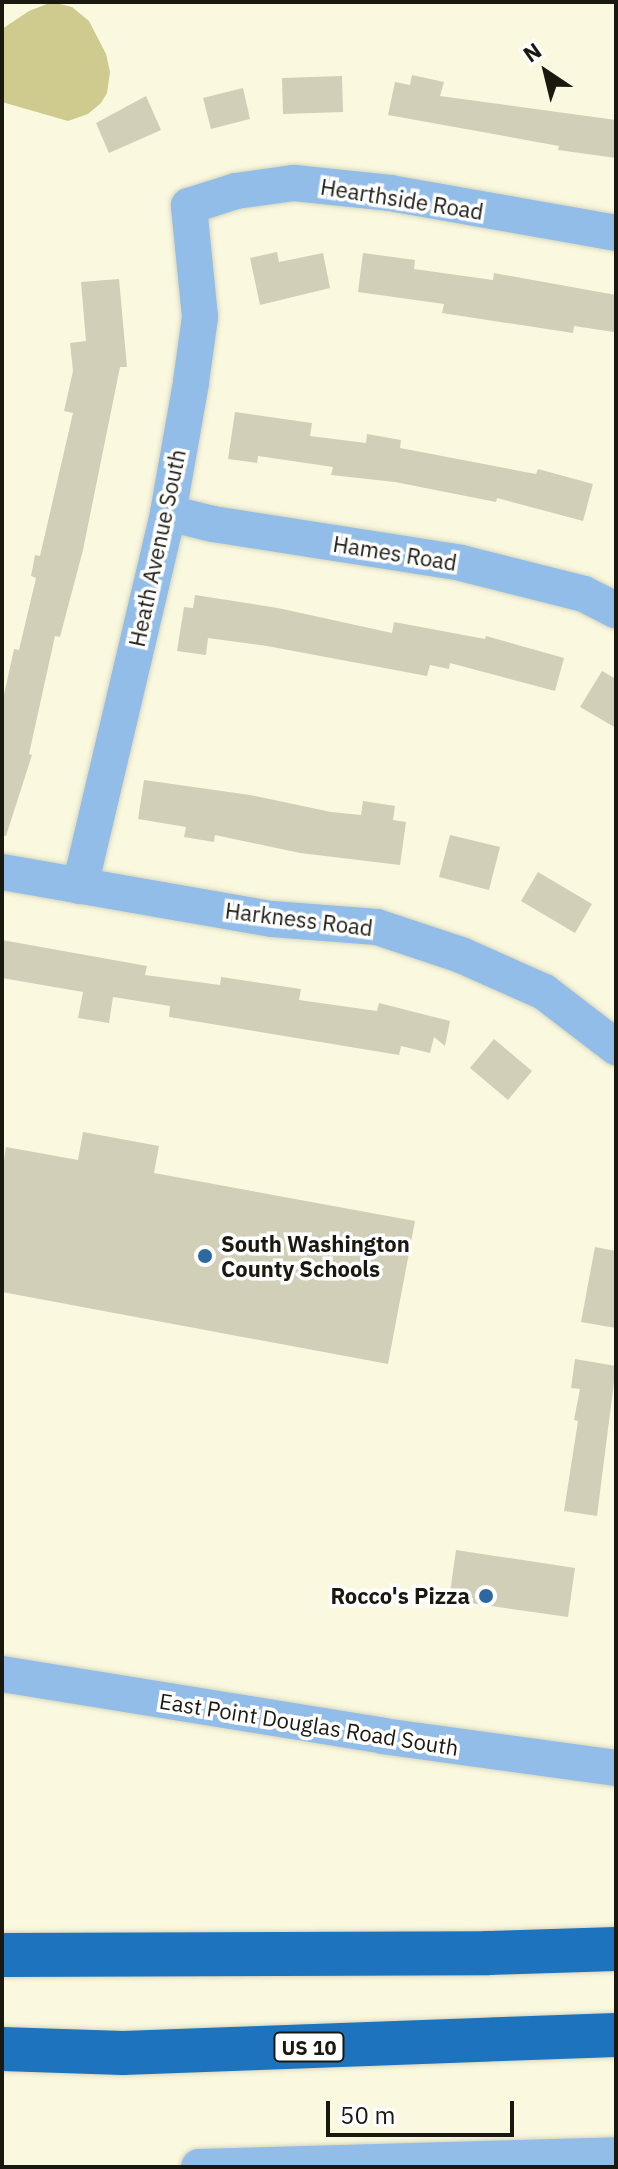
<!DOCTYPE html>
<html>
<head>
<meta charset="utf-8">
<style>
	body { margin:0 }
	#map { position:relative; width:618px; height:2169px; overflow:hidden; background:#faf9df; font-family:"IBM Plex Sans",sans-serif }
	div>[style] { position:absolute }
	.green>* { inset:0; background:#cfca8e }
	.building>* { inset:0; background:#d1cfb7 }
	.roads { filter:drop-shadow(0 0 2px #d6d5be) drop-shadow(0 0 2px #d6d5be) }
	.minor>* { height:36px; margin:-18px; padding:0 18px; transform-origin:18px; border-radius:18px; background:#92bde9 }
	.highway>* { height:44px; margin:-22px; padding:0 22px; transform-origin:22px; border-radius:22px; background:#1d73bd }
	.dots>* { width:22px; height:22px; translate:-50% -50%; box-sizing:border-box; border:4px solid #fff; border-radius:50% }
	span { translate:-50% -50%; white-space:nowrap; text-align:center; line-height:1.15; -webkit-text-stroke:7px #fff; paint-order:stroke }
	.shield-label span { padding:2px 6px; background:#fff; border:2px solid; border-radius:6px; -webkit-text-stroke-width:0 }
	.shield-label { font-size:20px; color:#1a1910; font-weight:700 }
	.street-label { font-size:22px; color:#1a1910 }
	.poi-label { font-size:22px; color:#1a1910; font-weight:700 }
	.left { translate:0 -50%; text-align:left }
	.right { translate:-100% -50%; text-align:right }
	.frame { position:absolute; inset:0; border:4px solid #1a1910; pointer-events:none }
	.north { position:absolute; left:506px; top:32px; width:80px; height:80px; -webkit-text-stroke:6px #fff; paint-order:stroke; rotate:325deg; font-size:22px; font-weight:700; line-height:32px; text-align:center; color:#1a1910 }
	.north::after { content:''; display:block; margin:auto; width:28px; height:36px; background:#1a1910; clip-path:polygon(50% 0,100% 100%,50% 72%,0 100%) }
	.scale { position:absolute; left:326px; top:2101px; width:188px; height:36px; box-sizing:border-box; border:4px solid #1a1910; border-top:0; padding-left:10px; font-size:24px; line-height:28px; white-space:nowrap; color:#1a1910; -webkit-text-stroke:6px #fff; paint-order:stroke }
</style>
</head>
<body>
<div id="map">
	<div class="green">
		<i style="clip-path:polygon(52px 2px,72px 7px,89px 21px,106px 54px,110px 72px,107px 93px,101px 103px,88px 114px,68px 121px,2px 102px,2px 29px,29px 11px)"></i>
	</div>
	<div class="building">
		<i style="clip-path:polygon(412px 75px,444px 82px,440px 96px,616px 120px,616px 158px,558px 150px,559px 146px,388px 115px,395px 82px,410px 85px)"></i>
		<i style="clip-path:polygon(342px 76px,343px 112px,283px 114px,282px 78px)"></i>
		<i style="clip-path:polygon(243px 88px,250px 119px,211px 129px,203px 98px)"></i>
		<i style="clip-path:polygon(146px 96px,161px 130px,109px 153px,96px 123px)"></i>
		<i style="clip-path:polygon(277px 252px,279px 262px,323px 253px,330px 288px,260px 305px,250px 258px)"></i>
		<i style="clip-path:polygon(363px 253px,415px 260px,414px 269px,493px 280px,494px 273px,616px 295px,614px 332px,574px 326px,573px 333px,442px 313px,444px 304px,358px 292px)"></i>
		<i style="clip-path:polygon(119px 279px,127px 367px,120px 367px,83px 550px,60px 637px,55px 636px,29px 754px,32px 755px,6px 836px,2px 835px,2px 704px,14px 649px,19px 650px,36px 578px,31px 576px,35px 555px,40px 556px,73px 413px,64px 411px,73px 371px,70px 343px,86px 341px,81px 282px)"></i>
		<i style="clip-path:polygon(235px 412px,312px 423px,310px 436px,366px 443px,367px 434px,401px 440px,400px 448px,536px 474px,538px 469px,593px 484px,583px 521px,497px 498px,496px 502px,395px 482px,331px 475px,333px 467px,258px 456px,257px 463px,228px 459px)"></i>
		<i style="clip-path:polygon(195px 595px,278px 608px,392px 633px,394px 622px,485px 639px,486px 636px,564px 658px,555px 691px,450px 663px,449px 669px,430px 665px,427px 676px,267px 646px,208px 638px,206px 655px,177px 651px,184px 607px,193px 608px)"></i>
		<i style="clip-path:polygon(602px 671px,616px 679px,616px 728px,580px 707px)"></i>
		<i style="clip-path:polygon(144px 780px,250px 795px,331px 812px,361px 815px,363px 801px,395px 806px,393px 820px,406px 822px,400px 865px,300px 853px,215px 835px,214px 842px,184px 837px,186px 827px,138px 819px)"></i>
		<i style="clip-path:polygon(450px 835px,500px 847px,489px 890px,439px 877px)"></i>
		<i style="clip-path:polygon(538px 872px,592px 904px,575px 933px,521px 901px)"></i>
		<i style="clip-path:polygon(2px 940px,147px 966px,145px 975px,220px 985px,221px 977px,301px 989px,299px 1000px,377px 1011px,379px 1003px,450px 1021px,445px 1046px,434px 1037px,430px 1053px,401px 1046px,399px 1055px,169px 1017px,170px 1006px,113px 997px,109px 1023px,78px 1018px,83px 992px,2px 978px)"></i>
		<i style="clip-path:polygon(494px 1039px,532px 1071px,508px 1100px,470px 1068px)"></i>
		<i style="clip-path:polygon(83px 1132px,159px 1146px,154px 1173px,415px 1221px,388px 1364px,2px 1292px,2px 1174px,6px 1147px,78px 1160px)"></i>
		<i style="clip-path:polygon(595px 1247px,616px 1251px,616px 1328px,581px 1322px)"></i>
		<i style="clip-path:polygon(575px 1359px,616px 1366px,597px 1516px,564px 1511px,578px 1421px,574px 1420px,580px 1389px,571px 1388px)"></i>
		<i style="clip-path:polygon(456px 1550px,575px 1568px,568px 1617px,449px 1600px)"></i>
	</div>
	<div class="roads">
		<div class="minor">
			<i style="left:168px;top:513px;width:46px;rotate:13.7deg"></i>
			<i style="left:213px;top:524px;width:251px;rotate:8.9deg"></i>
			<i style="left:461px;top:563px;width:127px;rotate:14.1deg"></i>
			<i style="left:584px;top:594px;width:36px;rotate:27deg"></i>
			<i style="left:2px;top:872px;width:274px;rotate:9.9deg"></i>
			<i style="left:272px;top:919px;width:105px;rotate:4.4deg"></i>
			<i style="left:377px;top:927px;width:89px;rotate:18.4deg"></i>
			<i style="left:461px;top:955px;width:91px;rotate:24deg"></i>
			<i style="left:544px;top:992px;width:91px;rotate:37.4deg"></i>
			<i style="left:80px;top:886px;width:383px;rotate:-76.7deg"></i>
			<i style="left:168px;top:513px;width:133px;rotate:-80deg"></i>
			<i style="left:191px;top:382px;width:66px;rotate:-82.1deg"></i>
			<i style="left:200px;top:317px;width:112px;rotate:-95.7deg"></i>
			<i style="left:189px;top:206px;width:49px;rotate:-17.7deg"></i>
			<i style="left:236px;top:191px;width:59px;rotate:-7.9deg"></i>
			<i style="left:294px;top:183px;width:97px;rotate:5.9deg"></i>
			<i style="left:390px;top:193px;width:230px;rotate:10deg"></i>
			<i style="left:2px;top:1674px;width:386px;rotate:9.2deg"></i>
			<i style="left:383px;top:1736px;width:235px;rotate:7.8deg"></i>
			<i style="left:199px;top:2167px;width:417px;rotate:-1.6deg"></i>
		</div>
		<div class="highway">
			<i style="left:2px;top:1955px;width:485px;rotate:-0.2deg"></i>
			<i style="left:487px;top:1953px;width:129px;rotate:-1.8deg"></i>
			<i style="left:2px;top:2049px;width:121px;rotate:1.9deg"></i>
			<i style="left:123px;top:2053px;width:493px;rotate:-2.1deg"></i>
		</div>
	</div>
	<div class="dots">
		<i style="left:205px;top:1256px;background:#2d68a0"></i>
		<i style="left:486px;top:1596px;background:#2d68a0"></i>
	</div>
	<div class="shield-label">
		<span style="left:309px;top:2047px">US 10</span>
	</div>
	<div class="street-label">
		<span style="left:402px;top:199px;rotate:9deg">Hearthside Road</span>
		<span style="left:157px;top:548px;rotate:-78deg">Heath Avenue South</span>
		<span style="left:395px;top:553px;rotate:9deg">Hames Road</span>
		<span style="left:299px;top:919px;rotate:7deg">Harkness Road</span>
		<span style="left:309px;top:1724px;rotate:9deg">East Point Douglas Road South</span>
	</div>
	<div class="poi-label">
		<span class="left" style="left:221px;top:1256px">South Washington<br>County Schools</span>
		<span class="right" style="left:470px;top:1596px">Rocco's Pizza</span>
	</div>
	<div class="frame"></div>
	<div class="north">N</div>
	<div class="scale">50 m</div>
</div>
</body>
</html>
